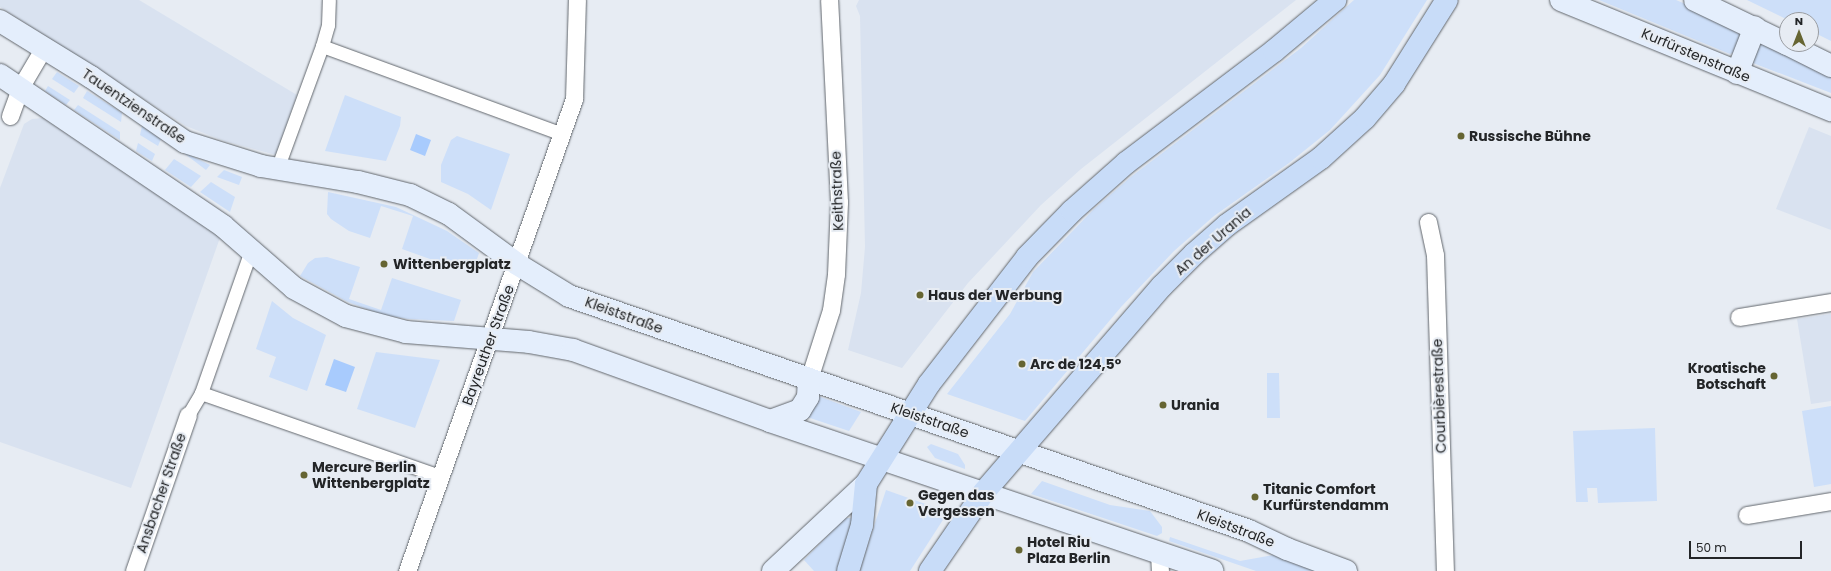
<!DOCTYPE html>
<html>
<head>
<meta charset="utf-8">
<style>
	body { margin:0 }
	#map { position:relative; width:1831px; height:571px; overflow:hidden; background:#e7ecf3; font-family:Poppins,sans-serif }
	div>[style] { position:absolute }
	.built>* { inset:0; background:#d9e2f0 }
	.green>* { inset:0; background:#cddff9 }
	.water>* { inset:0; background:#a8cbfd }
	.roads { filter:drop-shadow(0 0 1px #62676d) drop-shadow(0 0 1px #62676d) }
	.pedestrian>* { height:13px; margin:-6.5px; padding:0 6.5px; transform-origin:6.5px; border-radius:6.5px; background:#fff }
	.minor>* { height:17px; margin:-8.5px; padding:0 8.5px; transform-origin:8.5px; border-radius:8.5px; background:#fff }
	.secondary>* { height:22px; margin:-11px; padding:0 11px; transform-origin:11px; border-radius:11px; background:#e4eefc }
	.primary>* { height:22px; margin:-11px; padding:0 11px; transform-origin:11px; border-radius:11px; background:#c8dcf8 }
	.dots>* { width:11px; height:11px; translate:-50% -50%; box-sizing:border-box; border:2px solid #e7ecf3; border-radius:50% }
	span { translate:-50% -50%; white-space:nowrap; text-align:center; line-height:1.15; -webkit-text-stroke:4px #e7ecf3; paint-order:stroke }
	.street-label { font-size:14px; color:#232527 }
	.poi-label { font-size:14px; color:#232527; font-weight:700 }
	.left { translate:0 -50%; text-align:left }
	.right { translate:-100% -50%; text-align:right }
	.north { position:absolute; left:1779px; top:12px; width:40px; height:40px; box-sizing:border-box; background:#e7ecf3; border:1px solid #999ca1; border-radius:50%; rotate:0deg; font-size:11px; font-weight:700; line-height:16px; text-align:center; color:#232527 }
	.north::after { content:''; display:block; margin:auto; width:14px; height:18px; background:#666532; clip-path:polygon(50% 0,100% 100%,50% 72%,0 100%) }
	.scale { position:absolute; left:1689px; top:541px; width:113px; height:18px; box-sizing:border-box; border:2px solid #232527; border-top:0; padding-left:5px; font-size:12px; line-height:14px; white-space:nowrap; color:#232527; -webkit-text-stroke:3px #e7ecf3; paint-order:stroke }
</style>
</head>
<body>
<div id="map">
	<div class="built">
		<i style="clip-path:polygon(0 0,139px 0,297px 95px,276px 155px,224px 141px,186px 126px,0 7px)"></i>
		<i style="clip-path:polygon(859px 0,1296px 0,1081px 169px,1041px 205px,968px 283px,902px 368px,848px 350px,861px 293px,865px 247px,860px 16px,856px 6px)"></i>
		<i style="clip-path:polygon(43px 118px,221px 235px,131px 488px,0 442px,0 188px,24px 124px,32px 119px)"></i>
		<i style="clip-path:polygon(1809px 127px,1831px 136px,1831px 230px,1776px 209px)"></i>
		<i style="clip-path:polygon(1831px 314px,1831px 401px,1811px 404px,1797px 319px)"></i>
	</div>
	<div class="green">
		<i style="clip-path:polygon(1354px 0,1427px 0,1380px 75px,1330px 130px,1289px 163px,1214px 216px,1174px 251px,1121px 307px,1025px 421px,947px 394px,1010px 314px,1033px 272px,1094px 209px,1132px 176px,1301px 48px)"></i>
		<i style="clip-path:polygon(1599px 0,1676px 0,1739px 27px,1741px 32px,1735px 52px,1730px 54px)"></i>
		<i style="clip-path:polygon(1747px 0,1831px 0,1831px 41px,1811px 31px,1811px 20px,1788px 20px)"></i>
		<i style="clip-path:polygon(1760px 41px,1831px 75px,1831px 93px,1753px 63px)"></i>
		<i style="clip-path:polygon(57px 72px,79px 86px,74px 93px,52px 79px)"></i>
		<i style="clip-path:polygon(48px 86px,70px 100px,66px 105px,45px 91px)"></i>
		<i style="clip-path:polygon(87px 91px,122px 113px,121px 122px,83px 98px)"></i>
		<i style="clip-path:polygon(345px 95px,401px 117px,400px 126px,386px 161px,325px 151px)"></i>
		<i style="clip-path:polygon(78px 105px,120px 132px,120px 140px,74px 110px)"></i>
		<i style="clip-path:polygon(142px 126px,161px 139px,158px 146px,140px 135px)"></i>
		<i style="clip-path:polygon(457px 136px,510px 154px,491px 210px,468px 194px,441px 182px,441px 165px,451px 140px)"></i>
		<i style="clip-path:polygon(138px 143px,155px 154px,152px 161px,136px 151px)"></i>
		<i style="clip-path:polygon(181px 151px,210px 165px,206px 170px)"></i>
		<i style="clip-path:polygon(174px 159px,201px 176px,191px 187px,165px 170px)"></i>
		<i style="clip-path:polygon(224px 170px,242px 177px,239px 185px,217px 177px)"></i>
		<i style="clip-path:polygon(211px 182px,235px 197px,230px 212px,200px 192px)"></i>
		<i style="clip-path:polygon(328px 192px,396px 207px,447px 231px,479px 253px,472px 274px,402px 249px,413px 216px,381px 206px,370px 238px,349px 231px,331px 219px,327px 214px)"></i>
		<i style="clip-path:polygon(327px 257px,360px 267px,349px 299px,381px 310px,392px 278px,461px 300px,454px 321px,408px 319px,383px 315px,348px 302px,300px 276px,308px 263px,315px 258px)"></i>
		<i style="clip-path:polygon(272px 301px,293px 318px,326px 335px,307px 391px,269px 377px,276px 357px,256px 349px)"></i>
		<i style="clip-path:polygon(376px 352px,440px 360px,415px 428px,357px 409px)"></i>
		<i style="clip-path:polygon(1267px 373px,1279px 373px,1280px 418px,1267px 418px)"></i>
		<i style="clip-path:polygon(818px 396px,861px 412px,849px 431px,804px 416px)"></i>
		<i style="clip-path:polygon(1831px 406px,1831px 484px,1814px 487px,1802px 411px)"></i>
		<i style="clip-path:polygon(1655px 428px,1657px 501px,1598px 503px,1597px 488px,1587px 488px,1588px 502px,1576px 502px,1573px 431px)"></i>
		<i style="clip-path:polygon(931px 444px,958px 454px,965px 465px,965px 469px,935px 458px,927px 447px)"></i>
		<i style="clip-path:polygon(1042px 481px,1110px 505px,1150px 511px,1162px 527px,1162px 533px,1157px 536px,1031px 494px)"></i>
		<i style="clip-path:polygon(886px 490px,948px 512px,910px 571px,859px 571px)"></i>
		<i style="clip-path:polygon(845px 518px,851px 518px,852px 522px,837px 571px,814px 571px,804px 560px)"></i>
		<i style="clip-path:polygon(1170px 537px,1240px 561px,1273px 555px,1321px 571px,1256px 571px,1169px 541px)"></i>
	</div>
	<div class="water">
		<i style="clip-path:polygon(416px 134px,431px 140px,425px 156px,410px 150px)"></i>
		<i style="clip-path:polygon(334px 359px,355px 367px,346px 392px,325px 385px)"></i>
	</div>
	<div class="roads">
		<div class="pedestrian">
			<i style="left:322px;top:46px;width:257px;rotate:20.1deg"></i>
			<i style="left:277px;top:169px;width:131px;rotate:-69.9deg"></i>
			<i style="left:322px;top:46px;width:22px;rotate:-74deg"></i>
			<i style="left:328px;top:25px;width:25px;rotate:-88deg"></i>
			<i style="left:201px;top:393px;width:244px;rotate:19.2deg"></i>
			<i style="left:188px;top:415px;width:26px;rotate:-59deg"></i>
			<i style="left:201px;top:393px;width:151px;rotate:-70.7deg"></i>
		</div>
		<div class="minor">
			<i style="left:10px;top:116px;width:30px;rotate:-70deg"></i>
			<i style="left:20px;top:88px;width:45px;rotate:-59.5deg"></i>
			<i style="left:1428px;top:222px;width:34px;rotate:78deg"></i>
			<i style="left:1435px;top:255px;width:316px;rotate:88.2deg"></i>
			<i style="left:1739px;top:317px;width:93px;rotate:-9.3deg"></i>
			<i style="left:809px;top:379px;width:72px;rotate:-72.3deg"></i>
			<i style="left:831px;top:310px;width:36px;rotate:-82deg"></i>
			<i style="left:836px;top:274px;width:72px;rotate:-87.6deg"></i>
			<i style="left:839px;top:202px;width:202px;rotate:-92.8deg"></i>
			<i style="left:1747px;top:515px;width:85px;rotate:-9.5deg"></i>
			<i style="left:1159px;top:553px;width:18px;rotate:87deg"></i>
			<i style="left:134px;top:571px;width:165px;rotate:-70.9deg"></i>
			<i style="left:407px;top:571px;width:501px;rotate:-70.52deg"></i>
			<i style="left:574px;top:99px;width:99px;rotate:-88.3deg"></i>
		</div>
		<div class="secondary">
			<i style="left:1561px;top:0;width:292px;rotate:22.2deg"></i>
			<i style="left:1695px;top:0;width:102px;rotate:25.6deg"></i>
			<i style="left:0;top:21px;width:107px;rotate:31.6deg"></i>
			<i style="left:91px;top:77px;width:114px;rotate:34.7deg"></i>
			<i style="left:185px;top:142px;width:80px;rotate:17.5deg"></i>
			<i style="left:261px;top:166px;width:98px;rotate:9.4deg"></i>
			<i style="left:358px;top:182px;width:54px;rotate:14deg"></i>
			<i style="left:410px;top:195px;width:43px;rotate:26deg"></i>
			<i style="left:449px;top:214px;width:84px;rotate:36.3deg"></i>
			<i style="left:517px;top:264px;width:61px;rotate:31.6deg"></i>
			<i style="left:569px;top:296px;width:719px;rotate:19.06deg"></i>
			<i style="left:1249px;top:531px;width:42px;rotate:25.3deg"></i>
			<i style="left:1287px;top:549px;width:63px;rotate:20.4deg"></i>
			<i style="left:1787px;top:44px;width:49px;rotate:26.6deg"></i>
			<i style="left:1737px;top:73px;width:49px;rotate:-68.6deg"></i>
			<i style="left:0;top:75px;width:269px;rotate:34.1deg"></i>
			<i style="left:223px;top:226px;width:94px;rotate:41.1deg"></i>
			<i style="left:294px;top:288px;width:59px;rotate:28.3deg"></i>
			<i style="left:346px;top:316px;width:62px;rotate:14.9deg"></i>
			<i style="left:406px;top:332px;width:123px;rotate:4.6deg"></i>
			<i style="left:529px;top:342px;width:45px;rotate:10.3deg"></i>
			<i style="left:573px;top:350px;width:209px;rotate:19.8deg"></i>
			<i style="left:770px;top:421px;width:467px;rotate:18.7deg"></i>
			<i style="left:770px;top:421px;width:32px;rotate:-20deg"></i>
			<i style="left:800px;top:410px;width:15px;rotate:-58deg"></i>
			<i style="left:808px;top:397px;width:18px;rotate:-87deg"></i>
			<i style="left:773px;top:571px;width:127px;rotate:-43.1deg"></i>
		</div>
		<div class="primary">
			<i style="left:848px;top:571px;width:48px;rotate:-73.1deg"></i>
			<i style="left:862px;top:525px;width:41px;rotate:-84.4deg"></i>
			<i style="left:866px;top:484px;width:118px;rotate:-57.8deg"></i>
			<i style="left:929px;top:384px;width:160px;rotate:-52.3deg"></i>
			<i style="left:1027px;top:257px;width:64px;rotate:-45.6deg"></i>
			<i style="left:1072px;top:211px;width:72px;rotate:-41.6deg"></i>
			<i style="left:1126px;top:163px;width:186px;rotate:-37.1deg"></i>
			<i style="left:1274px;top:51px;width:80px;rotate:-39.9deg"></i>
			<i style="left:930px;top:571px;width:96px;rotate:-55.6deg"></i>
			<i style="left:984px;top:492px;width:272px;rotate:-49.2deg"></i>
			<i style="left:1162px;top:286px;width:45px;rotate:-45deg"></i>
			<i style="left:1194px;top:254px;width:44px;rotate:-41.3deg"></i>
			<i style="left:1227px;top:225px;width:115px;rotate:-35.5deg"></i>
			<i style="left:1321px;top:158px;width:59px;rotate:-42.3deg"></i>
			<i style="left:1365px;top:118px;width:45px;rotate:-49.5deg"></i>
			<i style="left:1394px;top:84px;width:99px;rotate:-57.8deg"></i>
		</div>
	</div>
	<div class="dots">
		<i style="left:1461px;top:136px;background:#666532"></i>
		<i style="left:384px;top:264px;background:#666532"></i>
		<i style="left:920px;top:295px;background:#666532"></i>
		<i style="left:1022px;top:364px;background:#666532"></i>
		<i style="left:1774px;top:376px;background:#666532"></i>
		<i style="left:1163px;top:405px;background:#666532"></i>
		<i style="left:304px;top:475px;background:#666532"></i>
		<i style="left:1255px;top:497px;background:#666532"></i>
		<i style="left:910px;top:503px;background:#666532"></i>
		<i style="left:1019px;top:550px;background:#666532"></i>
	</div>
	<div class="street-label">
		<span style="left:1696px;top:55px;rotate:23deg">Kurfürstenstraße</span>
		<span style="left:134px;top:106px;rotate:34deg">Tauentzienstraße</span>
		<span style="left:837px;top:191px;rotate:-92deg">Keithstraße</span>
		<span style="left:1213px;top:241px;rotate:-41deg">An der Urania</span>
		<span style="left:624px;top:315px;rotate:20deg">Kleiststraße</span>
		<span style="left:488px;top:345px;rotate:-70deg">Bayreuther Straße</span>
		<span style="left:1439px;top:396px;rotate:-92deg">Courbièrestraße</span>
		<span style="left:930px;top:420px;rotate:19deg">Kleiststraße</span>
		<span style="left:161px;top:493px;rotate:-71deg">Ansbacher Straße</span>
		<span style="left:1236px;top:528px;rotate:21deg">Kleiststraße</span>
	</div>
	<div class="poi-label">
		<span class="left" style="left:1469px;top:136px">Russische Bühne</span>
		<span class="left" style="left:393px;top:264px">Wittenbergplatz</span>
		<span class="left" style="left:928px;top:295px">Haus der Werbung</span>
		<span class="left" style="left:1030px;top:364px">Arc de 124,5°</span>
		<span class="right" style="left:1766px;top:376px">Kroatische<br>Botschaft</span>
		<span class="left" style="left:1171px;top:405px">Urania</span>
		<span class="left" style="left:312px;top:475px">Mercure Berlin<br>Wittenbergplatz</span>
		<span class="left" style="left:1263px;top:497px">Titanic Comfort<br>Kurfürstendamm</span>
		<span class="left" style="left:918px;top:503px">Gegen das<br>Vergessen</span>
		<span class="left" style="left:1027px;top:550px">Hotel Riu<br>Plaza Berlin</span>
	</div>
	<div class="north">N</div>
	<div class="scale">50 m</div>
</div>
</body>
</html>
